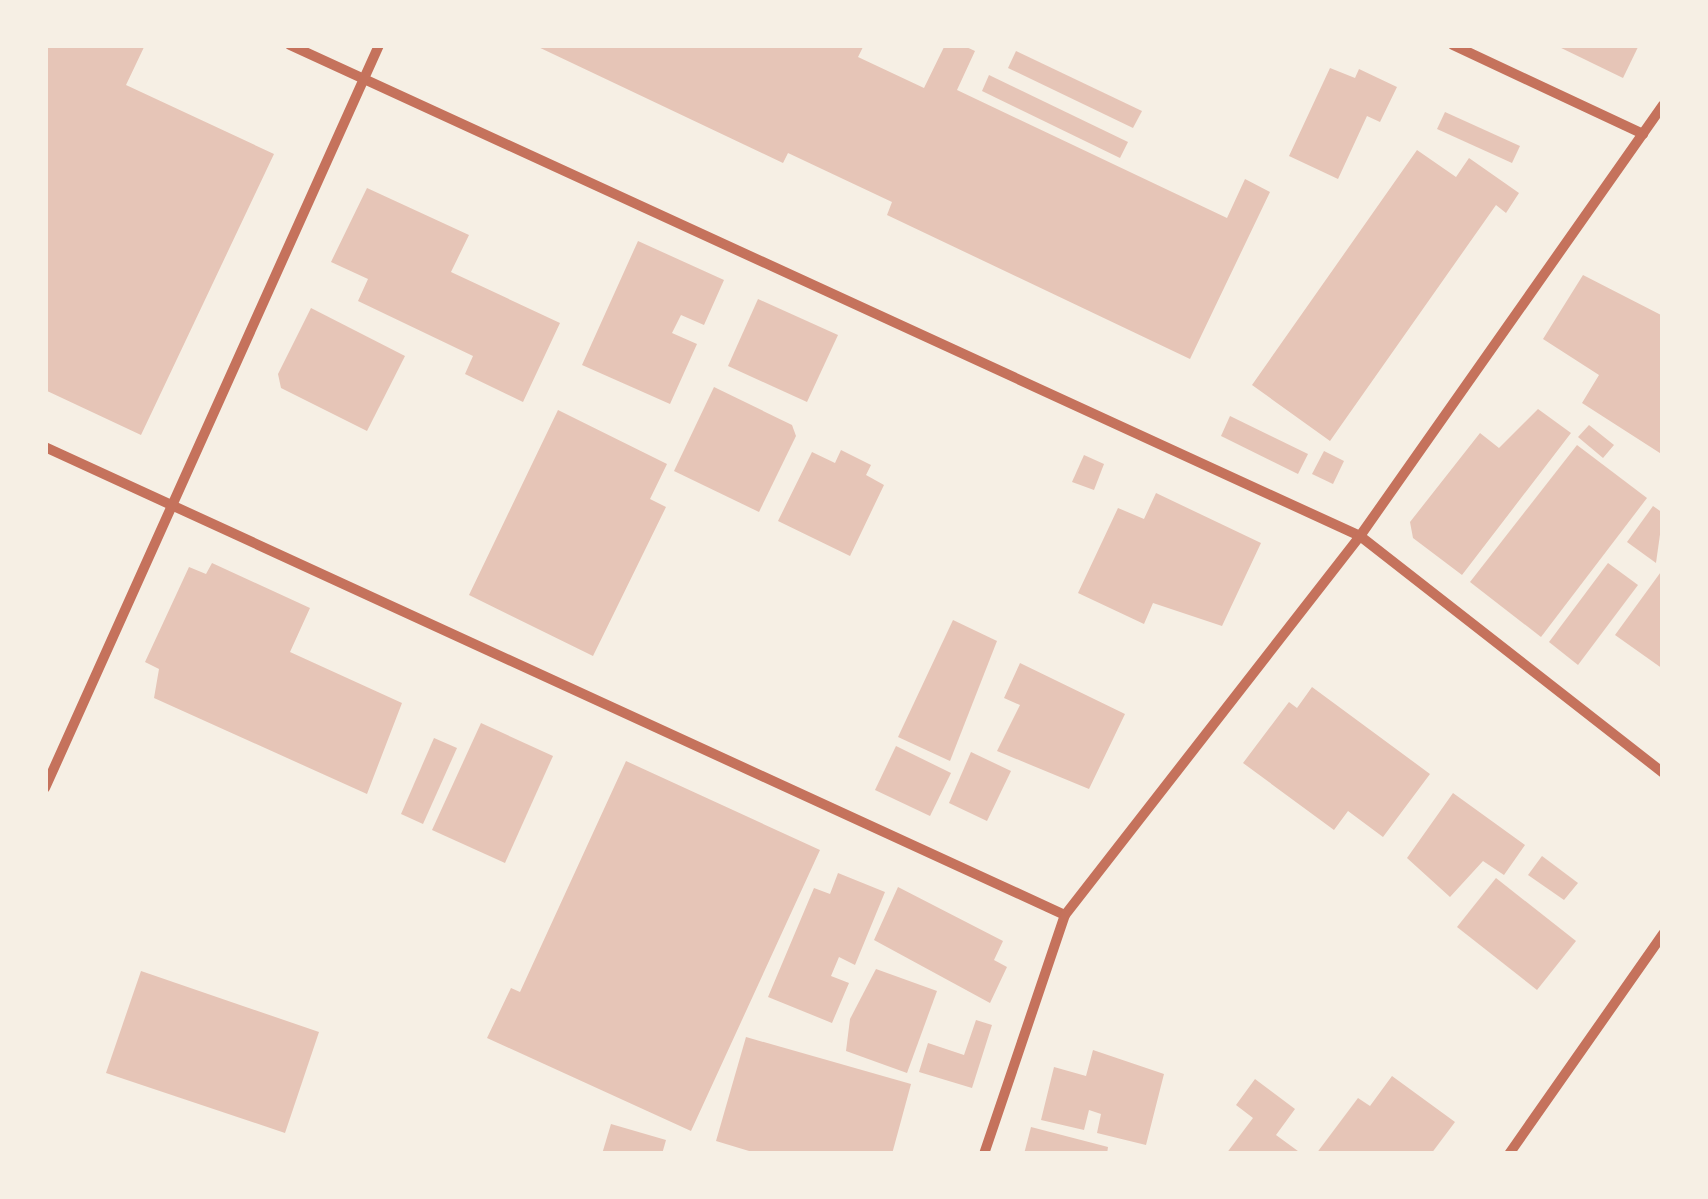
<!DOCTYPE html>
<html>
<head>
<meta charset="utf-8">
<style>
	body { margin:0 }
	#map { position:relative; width:1708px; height:1199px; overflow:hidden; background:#f6efe4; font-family:Figtree,sans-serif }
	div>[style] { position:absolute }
	.building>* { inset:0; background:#e6c5b7 }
	.minor>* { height:10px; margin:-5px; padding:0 5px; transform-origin:5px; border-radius:5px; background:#c5725c }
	span { translate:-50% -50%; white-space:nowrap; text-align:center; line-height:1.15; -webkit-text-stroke:9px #f6efe4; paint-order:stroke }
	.frame { position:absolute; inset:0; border:48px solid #f6efe4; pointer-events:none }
</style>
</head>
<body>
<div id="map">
	<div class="building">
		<i style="clip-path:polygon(45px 45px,145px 45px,126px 85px,274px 154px,141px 435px,45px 390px)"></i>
		<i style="clip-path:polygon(534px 45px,864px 45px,858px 57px,924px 88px,945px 45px,962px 45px,975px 51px,957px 90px,1227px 218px,1245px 179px,1270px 192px,1190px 359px,887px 215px,892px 202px,788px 153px,783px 163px)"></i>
		<i style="clip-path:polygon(1555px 45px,1639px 45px,1623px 78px)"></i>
		<i style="clip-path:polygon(1016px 51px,1142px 111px,1133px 128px,1008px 68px)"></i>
		<i style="clip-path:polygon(1330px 68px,1355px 78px,1359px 69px,1397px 87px,1380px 122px,1367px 116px,1338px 179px,1289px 156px)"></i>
		<i style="clip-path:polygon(989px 75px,1128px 142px,1120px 158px,982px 91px)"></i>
		<i style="clip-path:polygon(1445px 112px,1520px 146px,1512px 163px,1437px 129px)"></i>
		<i style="clip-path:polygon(1417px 150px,1456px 177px,1469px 158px,1519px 193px,1506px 213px,1496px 205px,1330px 441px,1252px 385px)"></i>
		<i style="clip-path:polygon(367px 188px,469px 235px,451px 272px,560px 323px,523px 402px,465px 374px,473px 356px,358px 301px,368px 279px,331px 262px)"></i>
		<i style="clip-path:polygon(638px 241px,724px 280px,704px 325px,681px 315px,672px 333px,697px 344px,670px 404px,582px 365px)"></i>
		<i style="clip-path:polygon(1583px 275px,1663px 316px,1663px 455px,1582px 403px,1599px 375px,1543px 339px)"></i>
		<i style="clip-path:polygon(758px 299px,838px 335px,807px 402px,728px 366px)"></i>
		<i style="clip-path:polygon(311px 308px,405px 356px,367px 431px,281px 388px,278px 374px)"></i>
		<i style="clip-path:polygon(714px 387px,792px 425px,796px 436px,759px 512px,674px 471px)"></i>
		<i style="clip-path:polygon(1538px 409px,1571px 433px,1462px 575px,1413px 538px,1410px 522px,1480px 433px,1499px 448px)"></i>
		<i style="clip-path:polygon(558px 410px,667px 464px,650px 499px,666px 507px,593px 656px,469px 595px)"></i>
		<i style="clip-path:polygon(1230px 416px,1308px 454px,1298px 474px,1221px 436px)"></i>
		<i style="clip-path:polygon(1589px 425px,1614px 445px,1603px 458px,1578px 437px)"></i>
		<i style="clip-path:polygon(1577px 445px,1647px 498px,1541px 637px,1470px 582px)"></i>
		<i style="clip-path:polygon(841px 450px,871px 465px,866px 475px,884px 485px,850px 556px,778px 521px,812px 452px,835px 463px)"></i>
		<i style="clip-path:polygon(1324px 451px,1344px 461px,1333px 484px,1312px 474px)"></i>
		<i style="clip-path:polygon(1084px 455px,1104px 464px,1094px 490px,1072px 482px)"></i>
		<i style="clip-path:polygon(1156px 493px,1261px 543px,1222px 626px,1153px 603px,1144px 624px,1078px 593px,1118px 508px,1144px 519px)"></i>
		<i style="clip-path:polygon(1653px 506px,1663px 513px,1656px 563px,1627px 542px)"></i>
		<i style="clip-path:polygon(212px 563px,310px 608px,290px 652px,402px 703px,367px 794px,154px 698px,159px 669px,145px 662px,189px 567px,206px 574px)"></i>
		<i style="clip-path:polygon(1608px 563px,1638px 585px,1578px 665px,1549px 642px)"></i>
		<i style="clip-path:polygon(1663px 569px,1663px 669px,1615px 635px)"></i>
		<i style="clip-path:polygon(953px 620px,997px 641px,950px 761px,898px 737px)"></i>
		<i style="clip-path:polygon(1020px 663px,1125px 714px,1089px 789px,997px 751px,1020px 705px,1004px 698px)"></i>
		<i style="clip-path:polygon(1312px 687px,1430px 774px,1383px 837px,1348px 811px,1334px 830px,1243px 763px,1289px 702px,1297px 708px)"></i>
		<i style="clip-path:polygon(481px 723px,553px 756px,505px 863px,432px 830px)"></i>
		<i style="clip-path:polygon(434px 738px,457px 748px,423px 824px,401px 814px)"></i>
		<i style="clip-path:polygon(896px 746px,951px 773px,930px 816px,875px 790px)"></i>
		<i style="clip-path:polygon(971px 752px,1011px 771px,987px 821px,949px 803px)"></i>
		<i style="clip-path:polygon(626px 761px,820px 850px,691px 1131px,487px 1038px,511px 988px,520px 992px)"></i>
		<i style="clip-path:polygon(1453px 793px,1525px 845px,1504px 875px,1483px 861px,1450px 897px,1407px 858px)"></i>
		<i style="clip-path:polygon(1542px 856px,1578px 883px,1564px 900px,1528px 875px)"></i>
		<i style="clip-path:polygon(838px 873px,885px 892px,855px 965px,839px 957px,831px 976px,849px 983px,832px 1023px,768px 997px,814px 888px,830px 894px)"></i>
		<i style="clip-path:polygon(1496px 878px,1576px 941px,1537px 990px,1457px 927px)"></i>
		<i style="clip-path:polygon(898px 887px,1003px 941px,994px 960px,1007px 967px,990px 1003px,874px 940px)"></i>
		<i style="clip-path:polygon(876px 969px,937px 991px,907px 1073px,846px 1051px,850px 1019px)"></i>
		<i style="clip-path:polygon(141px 971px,319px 1032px,285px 1133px,106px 1073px)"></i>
		<i style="clip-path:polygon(976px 1020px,992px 1025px,972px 1088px,919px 1072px,928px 1043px,964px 1055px)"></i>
		<i style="clip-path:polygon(746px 1037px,911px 1084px,892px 1154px,759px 1154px,716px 1141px)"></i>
		<i style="clip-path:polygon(1093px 1050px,1164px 1074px,1146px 1145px,1097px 1133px,1101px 1114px,1089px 1110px,1084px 1130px,1041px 1120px,1054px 1067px,1086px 1076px)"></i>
		<i style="clip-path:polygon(1392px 1076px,1455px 1122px,1431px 1154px,1316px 1154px,1358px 1098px,1370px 1106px)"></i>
		<i style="clip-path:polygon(1255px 1079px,1295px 1109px,1276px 1135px,1302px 1154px,1226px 1154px,1253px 1118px,1236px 1105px)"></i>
		<i style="clip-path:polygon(611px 1124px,666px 1140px,662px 1154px,602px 1154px)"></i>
		<i style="clip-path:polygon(1031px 1127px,1108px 1147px,1107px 1154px,1024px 1154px)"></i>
	</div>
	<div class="minor">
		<i style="left:290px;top:45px;width:1177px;rotate:24.65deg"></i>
		<i style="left:1360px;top:536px;width:385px;rotate:38deg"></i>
		<i style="left:1453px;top:45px;width:210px;rotate:25.1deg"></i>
		<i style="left:45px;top:447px;width:1122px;rotate:24.65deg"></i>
		<i style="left:45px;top:788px;width:815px;rotate:-65.79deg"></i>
		<i style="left:984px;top:1154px;width:252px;rotate:-71.3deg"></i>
		<i style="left:1065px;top:915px;width:480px;rotate:-52.1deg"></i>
		<i style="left:1360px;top:536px;width:527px;rotate:-54.89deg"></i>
		<i style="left:1509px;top:1154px;width:269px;rotate:-55deg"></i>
	</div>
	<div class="frame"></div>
</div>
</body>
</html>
